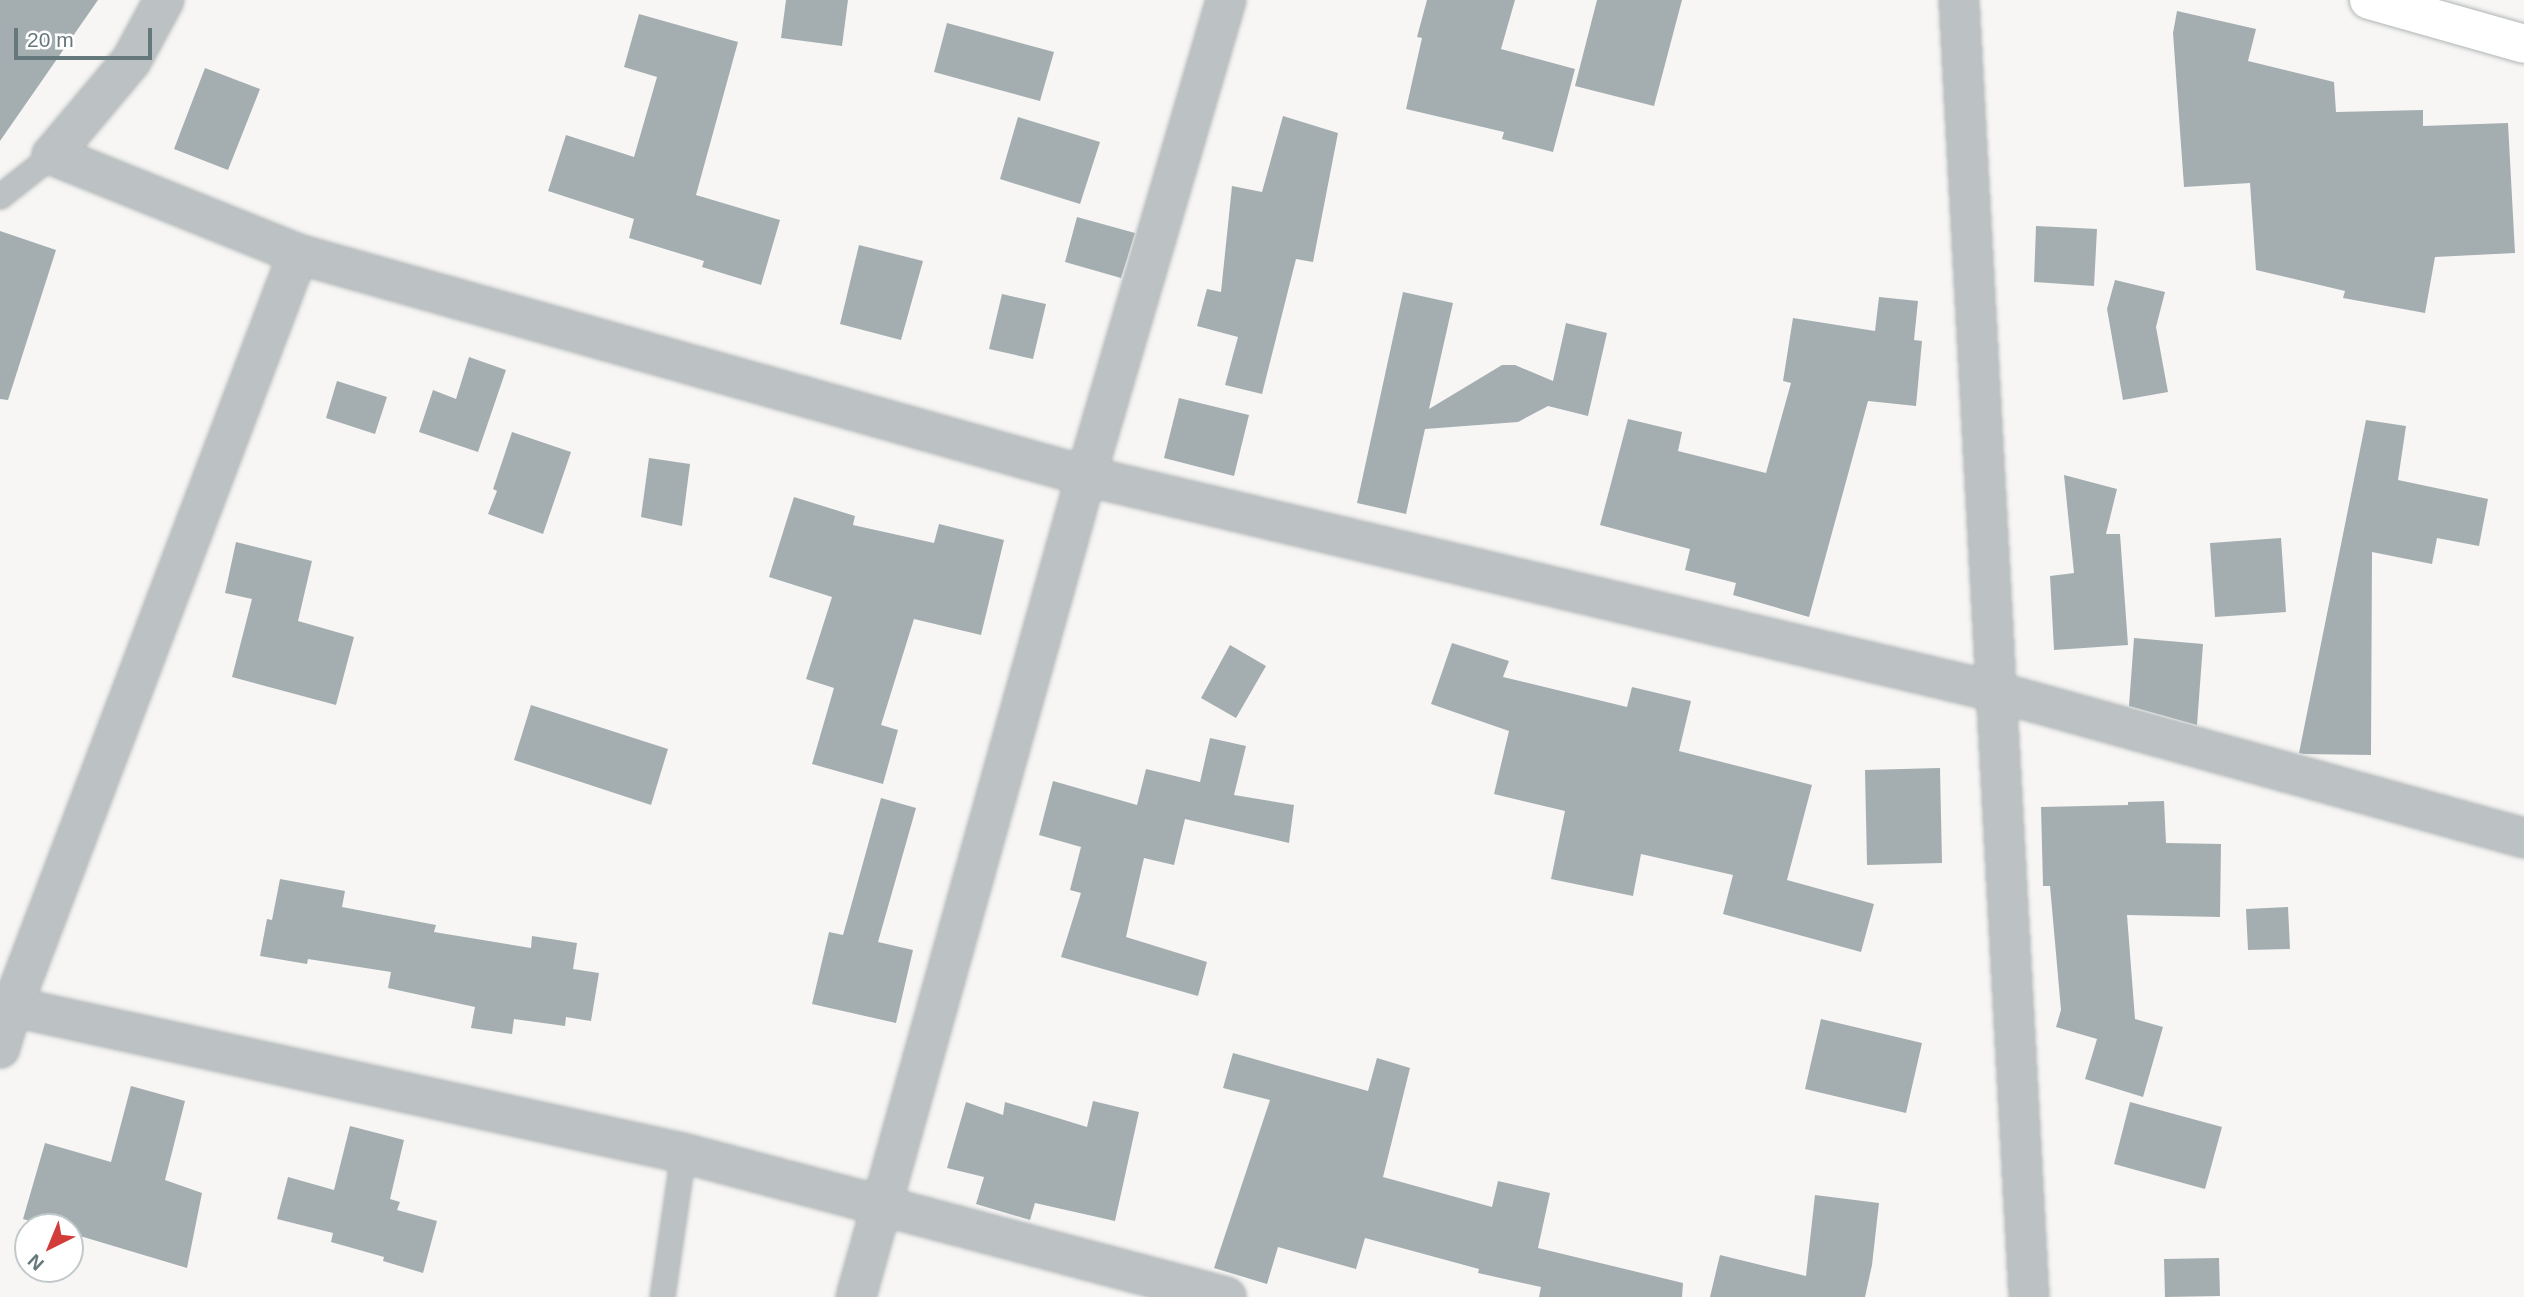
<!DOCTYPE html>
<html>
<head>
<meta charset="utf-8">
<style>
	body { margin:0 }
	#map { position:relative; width:2524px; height:1297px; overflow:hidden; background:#f7f6f4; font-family:Arial,sans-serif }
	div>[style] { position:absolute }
	.building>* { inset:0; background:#a4aeb1 }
	.roads { filter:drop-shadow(0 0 2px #b0b6b7) drop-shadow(0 0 2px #b0b6b7) }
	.lane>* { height:23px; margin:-11.5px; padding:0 11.5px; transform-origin:11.5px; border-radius:11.5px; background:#bcc2c4 }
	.street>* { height:38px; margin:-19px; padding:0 19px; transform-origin:19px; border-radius:19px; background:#bcc2c4 }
	.highway>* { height:38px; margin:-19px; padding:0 19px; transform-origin:19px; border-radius:19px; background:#fff }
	span { translate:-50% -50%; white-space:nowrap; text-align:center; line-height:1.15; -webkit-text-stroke:7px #fff; paint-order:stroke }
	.north { position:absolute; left:14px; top:1213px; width:70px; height:70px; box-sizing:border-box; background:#fff; border:2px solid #c1c9cb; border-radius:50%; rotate:223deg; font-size:19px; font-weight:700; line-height:28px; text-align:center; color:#65787c }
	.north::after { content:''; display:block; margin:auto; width:24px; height:32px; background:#d23d3a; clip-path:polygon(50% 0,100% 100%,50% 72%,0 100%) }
	.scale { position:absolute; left:14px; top:28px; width:138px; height:32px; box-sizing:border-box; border:4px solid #65787c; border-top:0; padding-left:9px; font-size:21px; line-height:24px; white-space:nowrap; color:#65787c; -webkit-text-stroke:5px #fff; paint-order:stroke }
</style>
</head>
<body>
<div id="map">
	<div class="building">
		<i style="clip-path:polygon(0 0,98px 0,0 141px)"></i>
		<i style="clip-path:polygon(786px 0,848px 0,842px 46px,781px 38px)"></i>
		<i style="clip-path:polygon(1427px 0,1515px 0,1501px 49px,1575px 69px,1553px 152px,1502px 139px,1504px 132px,1406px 109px,1422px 38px,1417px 37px)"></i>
		<i style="clip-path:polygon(1597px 0,1682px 0,1654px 106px,1575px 86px)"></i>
		<i style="clip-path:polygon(2177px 11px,2256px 29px,2248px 61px,2334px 82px,2336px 112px,2423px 110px,2423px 126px,2508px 123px,2515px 253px,2435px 257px,2425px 313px,2343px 298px,2345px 291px,2256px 270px,2250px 183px,2184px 187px,2173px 33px)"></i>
		<i style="clip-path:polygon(639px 14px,738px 42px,696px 195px,780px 220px,761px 285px,702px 267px,704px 261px,629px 238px,634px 219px,548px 191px,566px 135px,634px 157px,657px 77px,624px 67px)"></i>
		<i style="clip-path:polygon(947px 23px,1054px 52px,1040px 101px,934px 72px)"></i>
		<i style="clip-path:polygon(205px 68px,260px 89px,228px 170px,174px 149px)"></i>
		<i style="clip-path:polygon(1283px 116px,1338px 133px,1313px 262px,1296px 259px,1262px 394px,1225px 385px,1238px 337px,1197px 326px,1207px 289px,1221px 292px,1232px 186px,1262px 192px)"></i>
		<i style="clip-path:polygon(1018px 117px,1100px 142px,1080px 204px,1000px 179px)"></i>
		<i style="clip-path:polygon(1077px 217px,1135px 233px,1121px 278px,1065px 262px)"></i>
		<i style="clip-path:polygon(2036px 226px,2097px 229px,2094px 286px,2034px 282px)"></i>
		<i style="clip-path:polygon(0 231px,56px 250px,8px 400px,0 399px)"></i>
		<i style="clip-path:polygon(859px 245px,923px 261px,901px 340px,840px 324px)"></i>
		<i style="clip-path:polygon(2115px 280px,2165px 292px,2156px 327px,2168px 392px,2123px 400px,2107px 309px)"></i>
		<i style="clip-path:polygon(1403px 292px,1453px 303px,1429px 409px,1502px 365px,1515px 365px,1553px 381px,1566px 323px,1607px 333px,1588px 416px,1548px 406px,1518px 422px,1425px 429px,1406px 514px,1357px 503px)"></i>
		<i style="clip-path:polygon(1002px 294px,1046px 304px,1033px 359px,989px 349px)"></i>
		<i style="clip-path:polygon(1879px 297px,1918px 301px,1914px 340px,1922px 341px,1916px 406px,1868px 401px,1809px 617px,1733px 595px,1736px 583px,1685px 570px,1690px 549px,1600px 525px,1628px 419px,1682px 432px,1678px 451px,1766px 473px,1791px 383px,1783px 381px,1793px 318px,1875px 331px)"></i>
		<i style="clip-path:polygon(469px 357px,506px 370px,478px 452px,419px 432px,433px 390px,456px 399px)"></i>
		<i style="clip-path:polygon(337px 381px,387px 397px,375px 434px,326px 418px)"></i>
		<i style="clip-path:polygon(1179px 398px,1249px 415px,1234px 476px,1164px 458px)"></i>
		<i style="clip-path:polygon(2366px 420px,2406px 426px,2398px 480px,2488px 499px,2479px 546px,2437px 538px,2432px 564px,2372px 552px,2371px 755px,2304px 754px,2299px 753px)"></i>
		<i style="clip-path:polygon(512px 432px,571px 452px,543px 534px,488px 514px,497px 491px,493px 489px)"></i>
		<i style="clip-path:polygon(649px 458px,690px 464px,682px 526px,641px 517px)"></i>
		<i style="clip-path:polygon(2064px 475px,2117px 489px,2106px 534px,2120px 534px,2128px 645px,2054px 650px,2050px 576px,2074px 573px)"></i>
		<i style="clip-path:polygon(794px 497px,855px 516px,853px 525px,934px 543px,939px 524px,1004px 540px,981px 635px,914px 619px,881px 725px,898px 730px,883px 784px,812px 764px,834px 688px,806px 679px,832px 597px,769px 577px)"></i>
		<i style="clip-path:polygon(2281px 538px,2286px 612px,2215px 617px,2210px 543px)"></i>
		<i style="clip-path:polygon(236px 542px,312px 561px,298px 621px,354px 637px,336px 705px,232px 677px,252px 599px,225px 593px)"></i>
		<i style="clip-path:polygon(2134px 638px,2203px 644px,2197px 725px,2129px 706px)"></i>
		<i style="clip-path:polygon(1452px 643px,1509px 661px,1503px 677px,1627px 707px,1632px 687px,1691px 701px,1679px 751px,1812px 785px,1787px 880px,1874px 904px,1861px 952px,1723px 914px,1733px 875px,1641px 854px,1633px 896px,1551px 879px,1565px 811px,1494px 794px,1509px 731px,1431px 704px)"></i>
		<i style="clip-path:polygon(1230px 645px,1266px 666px,1236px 718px,1201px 698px)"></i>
		<i style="clip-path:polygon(531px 705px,668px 749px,651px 805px,514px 760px)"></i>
		<i style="clip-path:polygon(1210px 738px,1246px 746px,1234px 795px,1294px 805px,1289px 843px,1185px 819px,1174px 865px,1144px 858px,1126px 937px,1207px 962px,1198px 996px,1061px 957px,1081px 893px,1070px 890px,1081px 847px,1039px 835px,1053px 781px,1137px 805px,1146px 769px,1200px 782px)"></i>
		<i style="clip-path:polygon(1940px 768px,1942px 863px,1867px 865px,1865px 770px)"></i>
		<i style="clip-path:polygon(881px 798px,916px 808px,878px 942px,913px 950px,896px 1023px,812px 1004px,829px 932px,843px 935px)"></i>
		<i style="clip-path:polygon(2164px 801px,2166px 843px,2221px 844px,2220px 917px,2127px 915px,2135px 1019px,2163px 1027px,2143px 1097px,2085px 1079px,2097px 1039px,2056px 1027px,2061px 1010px,2050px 886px,2043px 886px,2041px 807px,2128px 805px,2128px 802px)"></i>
		<i style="clip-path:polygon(280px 879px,345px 891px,342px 907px,436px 925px,434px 932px,531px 948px,532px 936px,577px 943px,573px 969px,599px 973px,591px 1021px,566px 1017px,565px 1026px,514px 1019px,512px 1034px,471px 1028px,475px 1007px,388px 988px,391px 972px,308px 959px,307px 964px,260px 956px,267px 919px,272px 920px)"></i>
		<i style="clip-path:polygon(2288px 907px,2290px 949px,2248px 950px,2246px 909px)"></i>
		<i style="clip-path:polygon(1821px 1019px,1922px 1043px,1906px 1113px,1805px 1089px)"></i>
		<i style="clip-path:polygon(1233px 1053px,1368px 1091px,1377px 1058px,1410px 1068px,1383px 1177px,1492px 1207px,1498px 1181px,1550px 1193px,1538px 1248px,1683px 1283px,1682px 1297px,1539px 1297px,1541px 1287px,1478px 1273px,1479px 1269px,1365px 1238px,1356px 1269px,1278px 1247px,1267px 1284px,1214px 1268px,1270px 1100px,1223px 1088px)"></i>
		<i style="clip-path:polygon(131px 1086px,185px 1101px,165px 1180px,202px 1193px,187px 1268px,70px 1233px,70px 1227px,49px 1227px,23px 1219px,45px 1143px,111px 1162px)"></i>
		<i style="clip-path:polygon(1093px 1101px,1139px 1112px,1115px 1221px,1035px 1203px,1030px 1220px,976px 1204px,984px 1177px,947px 1168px,966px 1102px,1003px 1115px,1005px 1102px,1087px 1127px)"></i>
		<i style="clip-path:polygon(2130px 1102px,2222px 1127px,2205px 1189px,2114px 1164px)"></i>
		<i style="clip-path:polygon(350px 1126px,404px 1140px,390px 1199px,400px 1202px,397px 1210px,437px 1221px,423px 1273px,383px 1261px,384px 1257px,331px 1242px,333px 1233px,277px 1219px,288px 1177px,334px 1190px)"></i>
		<i style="clip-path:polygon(1815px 1195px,1879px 1203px,1872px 1265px,1865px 1297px,1710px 1297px,1720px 1255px,1806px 1276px)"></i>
		<i style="clip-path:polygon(2219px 1258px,2220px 1296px,2165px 1297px,2164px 1259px)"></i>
	</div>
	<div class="roads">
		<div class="lane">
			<i style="left:0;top:196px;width:66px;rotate:-38.3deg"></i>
			<i style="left:662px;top:1297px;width:146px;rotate:-81.7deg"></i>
		</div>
		<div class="street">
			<i style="left:164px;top:0;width:69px;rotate:118.4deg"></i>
			<i style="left:131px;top:61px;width:123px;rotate:130deg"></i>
			<i style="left:52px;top:155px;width:265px;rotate:21.9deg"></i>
			<i style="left:298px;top:254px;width:819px;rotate:15.73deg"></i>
			<i style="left:1086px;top:476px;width:936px;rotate:13.34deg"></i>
			<i style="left:1997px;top:692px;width:547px;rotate:15.48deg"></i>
			<i style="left:1959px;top:0;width:1299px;rotate:86.91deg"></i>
			<i style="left:0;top:1004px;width:699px;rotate:12.31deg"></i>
			<i style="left:683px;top:1153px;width:562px;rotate:14.85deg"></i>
			<i style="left:0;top:1048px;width:43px;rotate:-73.7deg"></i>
			<i style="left:12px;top:1007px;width:805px;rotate:-69.2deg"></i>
			<i style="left:856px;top:1297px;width:853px;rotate:-74.35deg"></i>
			<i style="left:1086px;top:476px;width:496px;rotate:-73.6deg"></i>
		</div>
		<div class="highway">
			<i style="left:2369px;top:0;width:161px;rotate:15.8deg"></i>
		</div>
	</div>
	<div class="north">N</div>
	<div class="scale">20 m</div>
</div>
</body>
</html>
